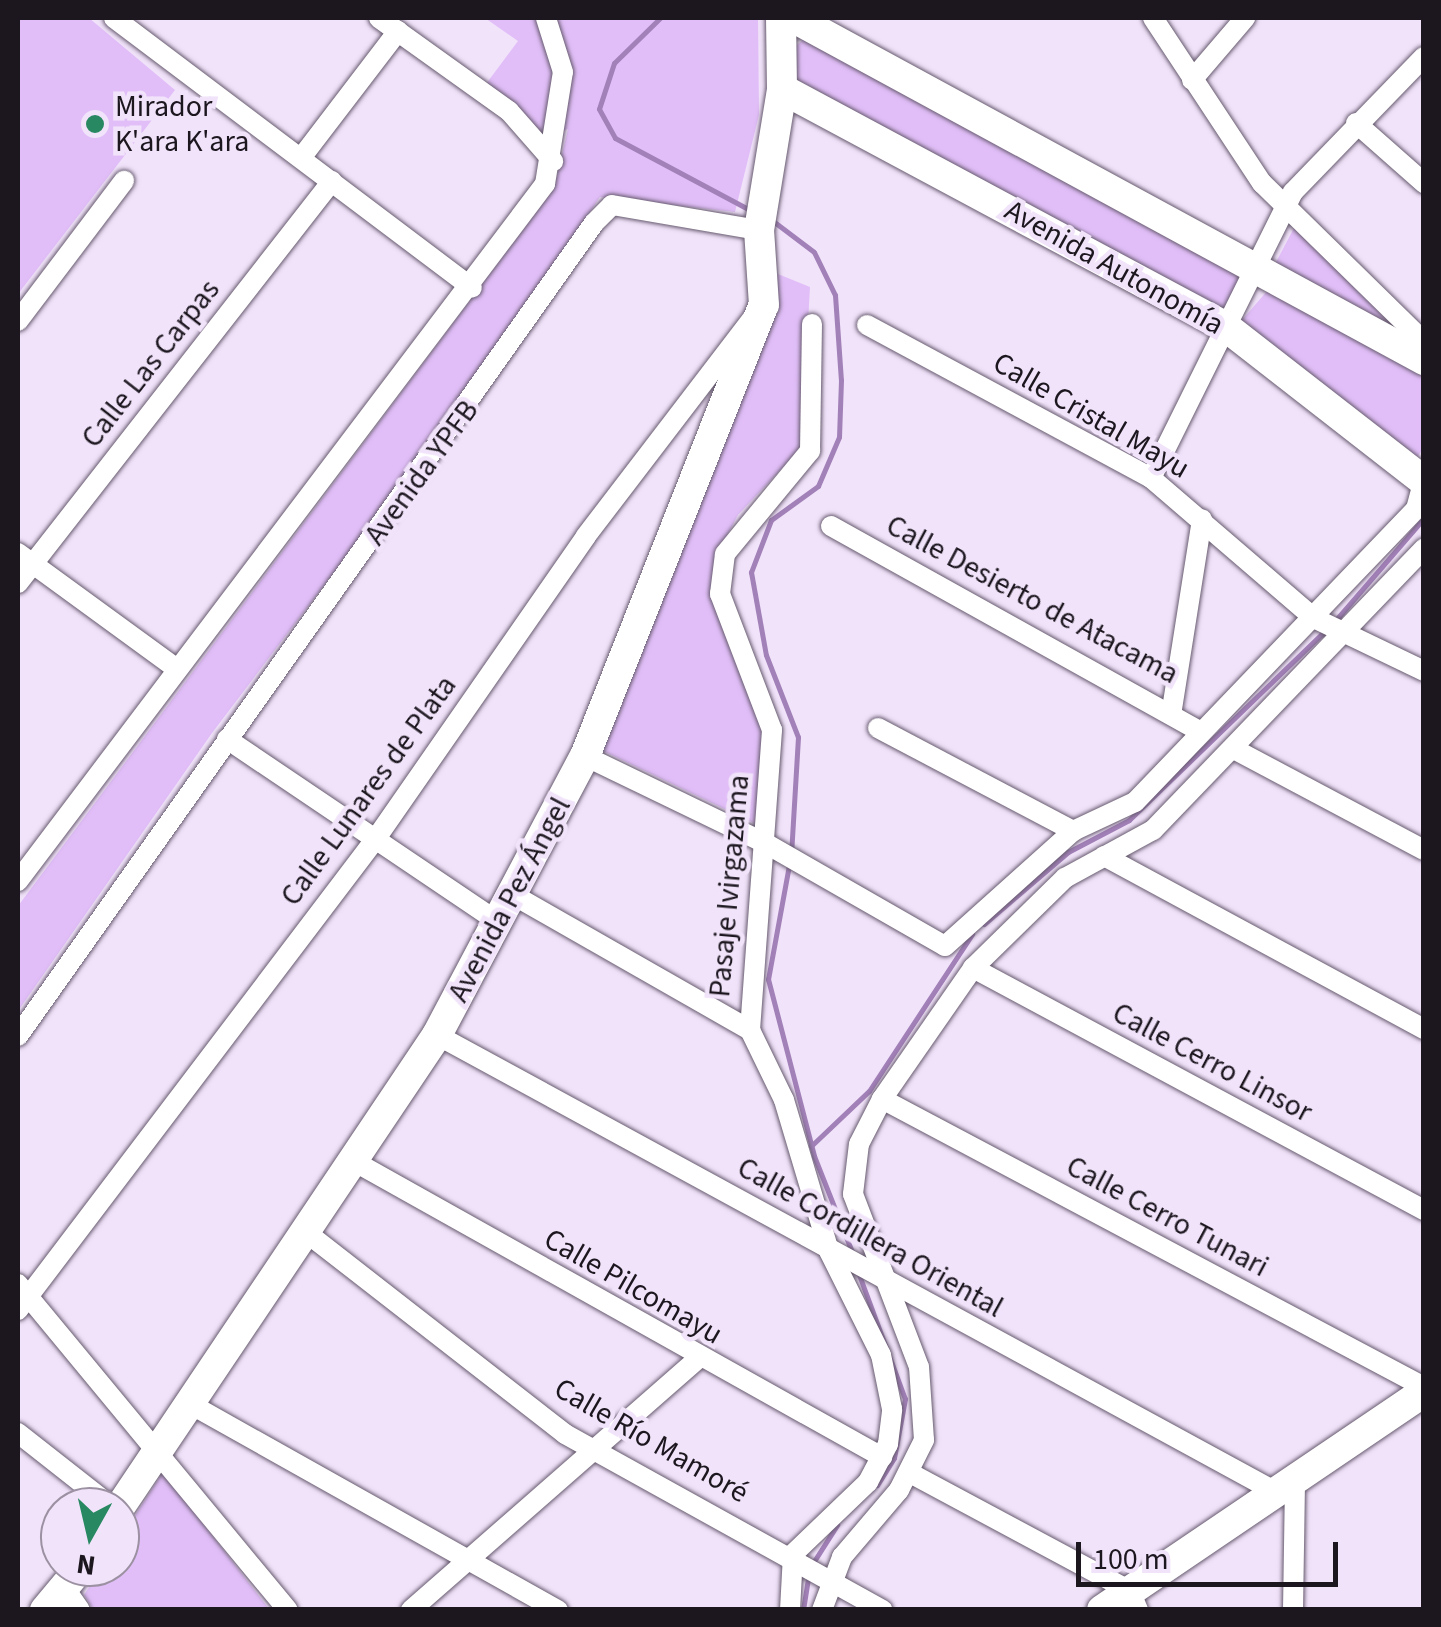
<!DOCTYPE html>
<html>
<head>
<meta charset="utf-8">
<style>
	body { margin:0 }
	#map { position:relative; width:1441px; height:1627px; overflow:hidden; background:#f1e3fa; font-family:"Source Sans 3",sans-serif }
	div>[style] { position:absolute }
	.green>* { inset:0; background:#e1bef8 }
	.stream>* { height:5px; margin:-2.5px; padding:0 2.5px; transform-origin:2.5px; border-radius:2.5px; background:#a280b8 }
	.roads { filter:drop-shadow(0 0 2px #665a6e) drop-shadow(0 0 2px #665a6e) }
	.street>* { height:20px; margin:-10px; padding:0 10px; transform-origin:10px; border-radius:10px; background:#fff }
	.secondary>* { height:30px; margin:-15px; padding:0 15px; transform-origin:15px; border-radius:15px; background:#fff }
	.dots>* { width:28px; height:28px; translate:-50% -50%; box-sizing:border-box; border:5px solid #f1e3fa; border-radius:50% }
	span { translate:-50% -50%; white-space:nowrap; text-align:center; line-height:1.15; -webkit-text-stroke:9px #f1e3fa; paint-order:stroke }
	.poi-label { font-size:30px; color:#1c171f }
	.left { translate:0 -50%; text-align:left }
	.street-label { font-size:30px; color:#1c171f }
	.frame { position:absolute; inset:0; border:20px solid #1c171f; pointer-events:none }
	.north { position:absolute; left:40px; top:1487px; width:100px; height:100px; box-sizing:border-box; background:#f1e3fa; border:2px solid #9c91a2; border-radius:50%; rotate:188deg; font-size:28px; font-weight:700; line-height:40px; text-align:center; color:#1c171f }
	.north::after { content:''; display:block; margin:auto; width:35px; height:45px; background:#288861; clip-path:polygon(50% 0,100% 100%,50% 72%,0 100%) }
	.scale { position:absolute; left:1076px; top:1542px; width:262px; height:45px; box-sizing:border-box; border:5px solid #1c171f; border-top:0; padding-left:12px; font-size:30px; line-height:35px; white-space:nowrap; color:#1c171f; -webkit-text-stroke:8px #f1e3fa; paint-order:stroke }
</style>
</head>
<body>
<div id="map">
	<div class="green">
		<i style="clip-path:polygon(18px 18px,89px 18px,175px 90px,18px 294px)"></i>
		<i style="clip-path:polygon(485px 18px,758px 18px,759px 115px,735px 212px,600px 197px,466px 398px,212px 733px,18px 1011px,18px 906px,554px 188px,568px 129px,543px 141px,486px 84px,518px 41px)"></i>
		<i style="clip-path:polygon(803px 40px,1240px 277px,1223px 311px,786px 77px,787px 53px)"></i>
		<i style="clip-path:polygon(1294px 228px,1406px 339px,1275px 264px)"></i>
		<i style="clip-path:polygon(778px 274px,810px 287px,801px 448px,738px 515px,718px 552px,765px 731px,758px 825px,597px 748px,771px 313px)"></i>
		<i style="clip-path:polygon(1268px 290px,1423px 377px,1423px 449px,1413px 463px,1242px 320px)"></i>
		<i style="clip-path:polygon(163px 1472px,269px 1609px,93px 1609px,84px 1595px,102px 1567px,120px 1567px,120px 1539px)"></i>
	</div>
	<div class="stream">
		<i style="left:660px;top:18px;width:64px;rotate:135.6deg"></i>
		<i style="left:614px;top:63px;width:48px;rotate:108.1deg"></i>
		<i style="left:599px;top:109px;width:33px;rotate:61deg"></i>
		<i style="left:615px;top:138px;width:153px;rotate:28.1deg"></i>
		<i style="left:773px;top:221px;width:51px;rotate:37.1deg"></i>
		<i style="left:814px;top:252px;width:48px;rotate:64deg"></i>
		<i style="left:835px;top:295px;width:85px;rotate:86deg"></i>
		<i style="left:841px;top:380px;width:57px;rotate:92deg"></i>
		<i style="left:839px;top:437px;width:53px;rotate:113.2deg"></i>
		<i style="left:818px;top:486px;width:58px;rotate:144.1deg"></i>
		<i style="left:771px;top:520px;width:56px;rotate:111deg"></i>
		<i style="left:751px;top:572px;width:84px;rotate:79.8deg"></i>
		<i style="left:766px;top:655px;width:88px;rotate:68.7deg"></i>
		<i style="left:798px;top:737px;width:117px;rotate:93.4deg"></i>
		<i style="left:1334px;top:622px;width:138px;rotate:-49.1deg"></i>
		<i style="left:789px;top:865px;width:116px;rotate:100.4deg"></i>
		<i style="left:768px;top:979px;width:183px;rotate:75.4deg"></i>
		<i style="left:814px;top:1156px;width:103px;rotate:68.4deg"></i>
		<i style="left:984px;top:924px;width:111px;rotate:-40.6deg"></i>
		<i style="left:1068px;top:852px;width:69px;rotate:-27.7deg"></i>
		<i style="left:1129px;top:820px;width:274px;rotate:-44deg"></i>
		<i style="left:811px;top:1146px;width:80px;rotate:-43.5deg"></i>
		<i style="left:869px;top:1091px;width:188px;rotate:-56.7deg"></i>
		<i style="left:858px;top:1272px;width:135px;rotate:69.7deg"></i>
		<i style="left:905px;top:1399px;width:60px;rotate:100.6deg"></i>
		<i style="left:894px;top:1458px;width:32px;rotate:122deg"></i>
		<i style="left:811px;top:1566px;width:49px;rotate:-57.6deg"></i>
		<i style="left:803px;top:1610px;width:33px;rotate:-81deg"></i>
	</div>
	<div class="roads">
		<div class="street">
			<i style="left:114px;top:18px;width:448px;rotate:37deg"></i>
			<i style="left:379px;top:18px;width:160px;rotate:35.6deg"></i>
			<i style="left:509px;top:111px;width:67px;rotate:48.7deg"></i>
			<i style="left:1153px;top:18px;width:198px;rotate:56.6deg"></i>
			<i style="left:1262px;top:183px;width:216px;rotate:44.4deg"></i>
			<i style="left:1416px;top:334px;width:27px;rotate:73deg"></i>
			<i style="left:1192px;top:80px;width:82px;rotate:-49.5deg"></i>
			<i style="left:1356px;top:123px;width:91px;rotate:41.4deg"></i>
			<i style="left:301px;top:158px;width:160px;rotate:-52.6deg"></i>
			<i style="left:18px;top:321px;width:176px;rotate:-52.9deg"></i>
			<i style="left:867px;top:325px;width:323px;rotate:28.3deg"></i>
			<i style="left:1151px;top:478px;width:215px;rotate:40.7deg"></i>
			<i style="left:1314px;top:618px;width:122px;rotate:25.7deg"></i>
			<i style="left:1151px;top:478px;width:319px;rotate:-63.6deg"></i>
			<i style="left:1293px;top:192px;width:188px;rotate:-45.9deg"></i>
			<i style="left:831px;top:526px;width:422px;rotate:29.1deg"></i>
			<i style="left:18px;top:553px;width:197px;rotate:36.1deg"></i>
			<i style="left:18px;top:583px;width:510px;rotate:-52.01deg"></i>
			<i style="left:1172px;top:709px;width:192px;rotate:-81deg"></i>
			<i style="left:878px;top:728px;width:221px;rotate:27.8deg"></i>
			<i style="left:227px;top:739px;width:329px;rotate:34deg"></i>
			<i style="left:1234px;top:749px;width:215px;rotate:28deg"></i>
			<i style="left:585px;top:756px;width:200px;rotate:25.8deg"></i>
			<i style="left:765px;top:843px;width:207px;rotate:29.8deg"></i>
			<i style="left:945px;top:946px;width:172px;rotate:-41.9deg"></i>
			<i style="left:1073px;top:831px;width:68px;rotate:-25.1deg"></i>
			<i style="left:1135px;top:802px;width:406px;rotate:-46.2deg"></i>
			<i style="left:1416px;top:509px;width:31px;rotate:-75deg"></i>
			<i style="left:1104px;top:856px;width:364px;rotate:28.4deg"></i>
			<i style="left:18px;top:881px;width:874px;rotate:-52.91deg"></i>
			<i style="left:545px;top:184px;width:113px;rotate:-80.9deg"></i>
			<i style="left:563px;top:72px;width:57px;rotate:-107.5deg"></i>
			<i style="left:515px;top:896px;width:271px;rotate:29.7deg"></i>
			<i style="left:973px;top:968px;width:512px;rotate:28.22deg"></i>
			<i style="left:437px;top:1035px;width:955px;rotate:28.58deg"></i>
			<i style="left:18px;top:1036px;width:996px;rotate:-54.68deg"></i>
			<i style="left:594px;top:223px;width:25px;rotate:-45deg"></i>
			<i style="left:612px;top:205px;width:149px;rotate:9.7deg"></i>
			<i style="left:882px;top:1099px;width:614px;rotate:27.98deg"></i>
			<i style="left:357px;top:1163px;width:602px;rotate:29.25deg"></i>
			<i style="left:307px;top:1233px;width:327px;rotate:37.9deg"></i>
			<i style="left:565px;top:1434px;width:363px;rotate:29deg"></i>
			<i style="left:18px;top:1284px;width:423px;rotate:50.4deg"></i>
			<i style="left:18px;top:1310px;width:594px;rotate:-52.8deg"></i>
			<i style="left:377px;top:837px;width:366px;rotate:-55.2deg"></i>
			<i style="left:586px;top:536px;width:272px;rotate:-52.6deg"></i>
			<i style="left:192px;top:1405px;width:420px;rotate:29.3deg"></i>
			<i style="left:18px;top:1433px;width:120px;rotate:38.2deg"></i>
			<i style="left:910px;top:1473px;width:250px;rotate:28.2deg"></i>
			<i style="left:1130px;top:1591px;width:21px;rotate:67deg"></i>
			<i style="left:66px;top:1590px;width:24px;rotate:55deg"></i>
			<i style="left:411px;top:1610px;width:381px;rotate:-41.2deg"></i>
			<i style="left:790px;top:1610px;width:56px;rotate:-86.9deg"></i>
			<i style="left:793px;top:1554px;width:104px;rotate:-43.8deg"></i>
			<i style="left:868px;top:1482px;width:43px;rotate:-62.2deg"></i>
			<i style="left:888px;top:1444px;width:35px;rotate:-83deg"></i>
			<i style="left:892px;top:1409px;width:55px;rotate:-101.5deg"></i>
			<i style="left:881px;top:1355px;width:116px;rotate:-116.6deg"></i>
			<i style="left:829px;top:1251px;width:158px;rotate:-106.6deg"></i>
			<i style="left:784px;top:1100px;width:78px;rotate:-115.9deg"></i>
			<i style="left:750px;top:1030px;width:301px;rotate:-85.8deg"></i>
			<i style="left:772px;top:730px;width:146px;rotate:-110.9deg"></i>
			<i style="left:720px;top:594px;width:40px;rotate:-82.9deg"></i>
			<i style="left:725px;top:554px;width:134px;rotate:-50.5deg"></i>
			<i style="left:810px;top:451px;width:127px;rotate:-89.1deg"></i>
			<i style="left:822px;top:1610px;width:57px;rotate:-69.3deg"></i>
			<i style="left:842px;top:1557px;width:88px;rotate:-49.6deg"></i>
			<i style="left:899px;top:1490px;width:56px;rotate:-63.4deg"></i>
			<i style="left:924px;top:1440px;width:73px;rotate:-93.9deg"></i>
			<i style="left:919px;top:1367px;width:185px;rotate:-110.9deg"></i>
			<i style="left:853px;top:1194px;width:50px;rotate:-83.2deg"></i>
			<i style="left:859px;top:1144px;width:51px;rotate:-62.9deg"></i>
			<i style="left:882px;top:1099px;width:160px;rotate:-55.2deg"></i>
			<i style="left:973px;top:968px;width:129px;rotate:-44.4deg"></i>
			<i style="left:1065px;top:878px;width:100px;rotate:-28.6deg"></i>
			<i style="left:1153px;top:830px;width:391px;rotate:-46.1deg"></i>
			<i style="left:1293px;top:1610px;width:131px;rotate:-89.1deg"></i>
		</div>
		<div class="secondary">
			<i style="left:794px;top:18px;width:717px;rotate:28.5deg"></i>
			<i style="left:782px;top:89px;width:504px;rotate:28.19deg"></i>
			<i style="left:1226px;top:327px;width:251px;rotate:37.9deg"></i>
			<i style="left:120px;top:1507px;width:569px;rotate:-56.11deg"></i>
			<i style="left:437px;top:1035px;width:316px;rotate:-62.1deg"></i>
			<i style="left:585px;top:756px;width:485px;rotate:-68.4deg"></i>
			<i style="left:764px;top:305px;width:75px;rotate:-93.8deg"></i>
			<i style="left:759px;top:230px;width:143px;rotate:-80.7deg"></i>
			<i style="left:782px;top:89px;width:71px;rotate:-90.8deg"></i>
			<i style="left:45px;top:1610px;width:56px;rotate:-50.1deg"></i>
			<i style="left:1102px;top:1610px;width:389px;rotate:-34.1deg"></i>
		</div>
	</div>
	<div class="dots">
		<i style="left:95px;top:124px;background:#288861"></i>
	</div>
	<div class="poi-label">
		<span class="left" style="left:115px;top:124px">Mirador<br>K'ara K'ara</span>
	</div>
	<div class="street-label">
		<span style="left:1114px;top:268px;rotate:29deg">Avenida Autonomía</span>
		<span style="left:151px;top:364px;rotate:-52deg">Calle Las Carpas</span>
		<span style="left:1091px;top:416px;rotate:30deg">Calle Cristal Mayu</span>
		<span style="left:422px;top:473px;rotate:-54deg">Avenida YPFB</span>
		<span style="left:1032px;top:600px;rotate:28deg">Calle Desierto de Atacama</span>
		<span style="left:369px;top:791px;rotate:-54deg">Calle Lunares de Plata</span>
		<span style="left:730px;top:886px;rotate:-85deg">Pasaje Ivirgazama</span>
		<span style="left:510px;top:900px;rotate:-62deg">Avenida Pez Ángel</span>
		<span style="left:1212px;top:1063px;rotate:28deg">Calle Cerro Linsor</span>
		<span style="left:1167px;top:1217px;rotate:28deg">Calle Cerro Tunari</span>
		<span style="left:870px;top:1238px;rotate:29deg">Calle Cordillera Oriental</span>
		<span style="left:633px;top:1287px;rotate:30deg">Calle Pilcomayu</span>
		<span style="left:651px;top:1441px;rotate:30deg">Calle Río Mamoré</span>
	</div>
	<div class="frame"></div>
	<div class="north">N</div>
	<div class="scale">100 m</div>
</div>
</body>
</html>
